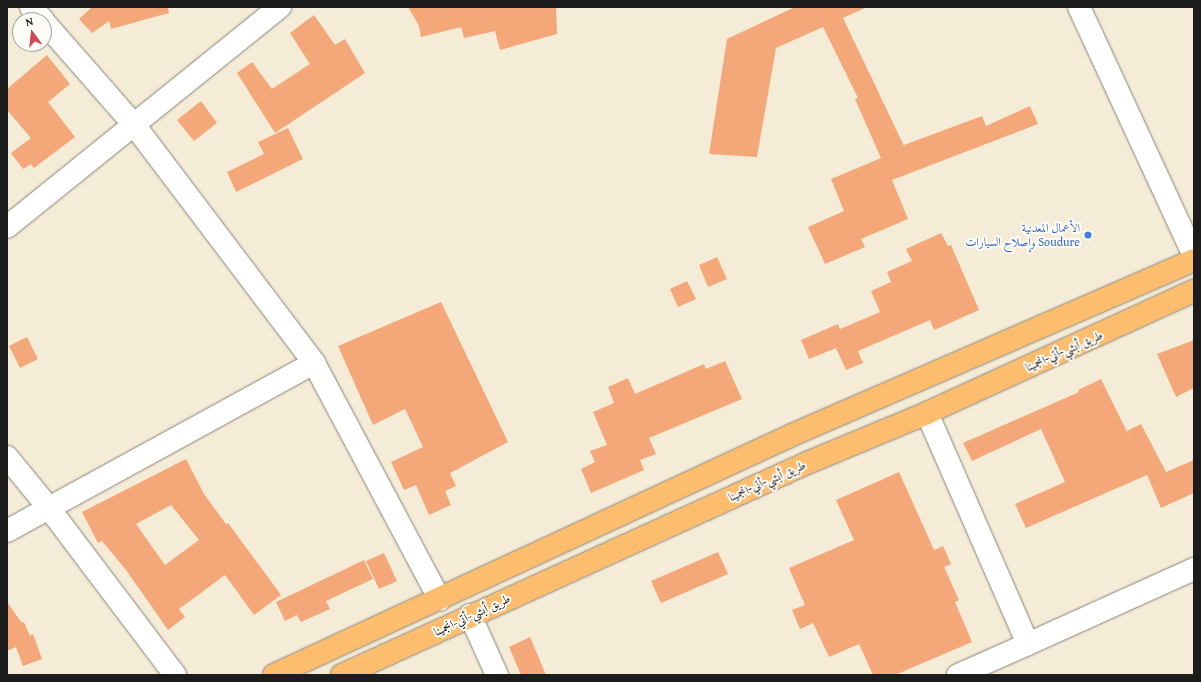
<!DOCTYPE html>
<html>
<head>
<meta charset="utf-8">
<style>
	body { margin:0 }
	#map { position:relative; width:1201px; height:682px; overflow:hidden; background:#f5ecd7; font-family:"Gentium Book Plus",Amiri,serif }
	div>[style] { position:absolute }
	.building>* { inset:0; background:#f4a779 }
	.roads { filter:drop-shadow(0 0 1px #88847a) drop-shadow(0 0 1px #88847a) }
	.street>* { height:22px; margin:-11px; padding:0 11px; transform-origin:11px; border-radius:11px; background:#fff }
	.highway>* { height:22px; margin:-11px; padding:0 11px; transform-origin:11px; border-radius:11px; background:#fcbd6f }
	.dots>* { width:11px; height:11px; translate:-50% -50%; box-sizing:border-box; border:2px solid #fdfcf7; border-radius:50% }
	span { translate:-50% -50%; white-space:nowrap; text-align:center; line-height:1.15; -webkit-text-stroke:4px #fdfcf7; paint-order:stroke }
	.shop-label { font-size:12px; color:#366cbe }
	.right { translate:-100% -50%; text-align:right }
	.street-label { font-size:12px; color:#1c1c1c }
	.frame { position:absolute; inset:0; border:8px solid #1c1c1c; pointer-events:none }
	.north { position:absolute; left:12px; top:12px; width:40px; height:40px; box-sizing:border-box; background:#fdfcf7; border:1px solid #a3a29f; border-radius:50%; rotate:345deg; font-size:11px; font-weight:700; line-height:16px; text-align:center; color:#1c1c1c }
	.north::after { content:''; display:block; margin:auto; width:14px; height:18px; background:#d1495b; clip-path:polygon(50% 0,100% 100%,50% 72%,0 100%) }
</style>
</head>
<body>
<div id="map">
	<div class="building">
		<i style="clip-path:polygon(92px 7px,168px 7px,169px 13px,111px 29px,109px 21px,92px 33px,79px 19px)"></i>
		<i style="clip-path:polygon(408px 7px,556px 7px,557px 34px,500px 50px,495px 31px,464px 38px,461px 27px,421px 37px,419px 26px)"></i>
		<i style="clip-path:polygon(795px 7px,867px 7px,843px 18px,905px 148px,904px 145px,982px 116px,986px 126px,1030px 106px,1038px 124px,892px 180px,908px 219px,861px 239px,865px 247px,825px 264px,808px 227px,844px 211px,831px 179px,881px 158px,855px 99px,858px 98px,823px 27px,776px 48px,757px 157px,709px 154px,727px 39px)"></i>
		<i style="clip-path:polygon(314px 15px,335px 45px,345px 39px,365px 73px,275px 133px,237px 73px,252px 62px,272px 89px,310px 64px,290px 33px)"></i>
		<i style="clip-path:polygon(47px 55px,70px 84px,48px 102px,75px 137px,34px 168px,31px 164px,23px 169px,11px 153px,31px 138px,7px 110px,7px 89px)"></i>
		<i style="clip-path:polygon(201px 101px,217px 123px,194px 141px,177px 120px)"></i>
		<i style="clip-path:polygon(288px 128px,303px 159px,236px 192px,227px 172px,264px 154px,258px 142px)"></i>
		<i style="clip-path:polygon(941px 233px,948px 246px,951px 245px,979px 310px,934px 330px,930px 320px,858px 351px,863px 363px,846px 370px,836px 348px,809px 359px,801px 340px,838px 324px,840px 329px,880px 312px,871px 291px,891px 282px,887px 272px,912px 261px,906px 249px)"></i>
		<i style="clip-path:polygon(717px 257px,727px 279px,708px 287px,699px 265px)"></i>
		<i style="clip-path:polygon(687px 281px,696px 299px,678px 307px,670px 289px)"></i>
		<i style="clip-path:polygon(441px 302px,508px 442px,450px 473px,456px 486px,445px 491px,451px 505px,429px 515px,416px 485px,404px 490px,391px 462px,423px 447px,405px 409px,373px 425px,338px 346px)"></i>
		<i style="clip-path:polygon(27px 337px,38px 359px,20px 368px,9px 346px)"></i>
		<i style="clip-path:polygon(1194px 340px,1194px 388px,1176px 397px,1157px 354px)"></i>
		<i style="clip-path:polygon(725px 361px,742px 399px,649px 438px,656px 454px,640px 460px,644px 470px,591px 493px,581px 469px,595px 462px,590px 451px,607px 445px,593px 412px,614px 403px,608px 387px,628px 378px,635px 394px,704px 364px,706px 369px)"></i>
		<i style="clip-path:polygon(1101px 379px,1132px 442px,1127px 431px,1141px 424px,1166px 472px,1194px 460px,1194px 493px,1161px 508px,1147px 475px,1026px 528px,1015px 504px,1065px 482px,1041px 429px,972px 461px,963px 443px,1079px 392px,1078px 390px)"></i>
		<i style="clip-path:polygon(evenodd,186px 459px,204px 494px,226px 524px,228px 523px,281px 595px,254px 615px,225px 575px,179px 609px,185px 617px,168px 630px,126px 570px,102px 541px,98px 543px,82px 512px,186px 459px,171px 505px,199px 540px,165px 565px,136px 524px,171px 505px)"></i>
		<i style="clip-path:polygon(899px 472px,934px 550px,943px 546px,951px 564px,944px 567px,959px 600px,955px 602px,972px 642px,895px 675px,873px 675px,859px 644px,829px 657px,813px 623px,800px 629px,792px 610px,805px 605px,789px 568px,854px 540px,836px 500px)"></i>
		<i style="clip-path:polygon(718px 552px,728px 574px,661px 603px,651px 581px)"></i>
		<i style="clip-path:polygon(384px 553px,397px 581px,379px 589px,366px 561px)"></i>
		<i style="clip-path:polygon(364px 560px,373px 579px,326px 601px,330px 609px,301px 622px,297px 615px,285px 621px,276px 602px)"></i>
		<i style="clip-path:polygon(7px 602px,22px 623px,24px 622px,30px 636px,33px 634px,42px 659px,23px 666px,16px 647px,7px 651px)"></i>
		<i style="clip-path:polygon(530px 637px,546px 675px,521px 675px,509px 647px)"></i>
	</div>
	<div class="roads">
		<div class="street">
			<i style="left:31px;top:7px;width:18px;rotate:47deg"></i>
			<i style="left:1079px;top:7px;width:274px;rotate:65.2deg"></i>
			<i style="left:44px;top:22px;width:138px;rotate:48.8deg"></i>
			<i style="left:135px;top:126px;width:297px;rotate:52.9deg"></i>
			<i style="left:7px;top:227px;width:351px;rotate:-38.9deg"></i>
			<i style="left:927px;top:413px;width:252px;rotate:66.4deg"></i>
			<i style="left:1028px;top:644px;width:77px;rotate:156.1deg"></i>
			<i style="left:7px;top:457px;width:65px;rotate:50.6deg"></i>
			<i style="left:48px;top:507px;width:211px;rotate:52.9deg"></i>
			<i style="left:7px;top:531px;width:350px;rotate:-28.7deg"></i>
			<i style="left:314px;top:363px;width:268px;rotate:62deg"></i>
			<i style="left:470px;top:615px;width:66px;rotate:65.8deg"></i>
			<i style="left:1028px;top:644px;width:182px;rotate:-24.3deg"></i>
		</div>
		<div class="highway">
			<i style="left:274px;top:675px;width:571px;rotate:-24.86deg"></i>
			<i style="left:792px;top:435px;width:438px;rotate:-23.5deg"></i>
			<i style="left:342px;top:675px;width:511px;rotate:-24.51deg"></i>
			<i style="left:807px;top:463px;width:130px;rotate:-22.6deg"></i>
			<i style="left:927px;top:413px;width:294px;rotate:-24.6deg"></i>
		</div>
	</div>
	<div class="dots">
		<i style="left:1088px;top:235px;background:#3f7fe0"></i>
	</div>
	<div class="shop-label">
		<span class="right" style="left:1080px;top:235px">الأعمال المعدنية<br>وإصلاح السيارات Soudure</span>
	</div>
	<div class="street-label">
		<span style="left:1064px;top:351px;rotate:-24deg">طريق أبشي-أتي-انجمينا</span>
		<span style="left:767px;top:481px;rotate:-24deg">طريق أبشي-أتي-انجمينا</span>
		<span style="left:472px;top:615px;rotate:-25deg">طريق أبشي-أتي-انجمينا</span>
	</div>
	<div class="frame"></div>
	<div class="north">N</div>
</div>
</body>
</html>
